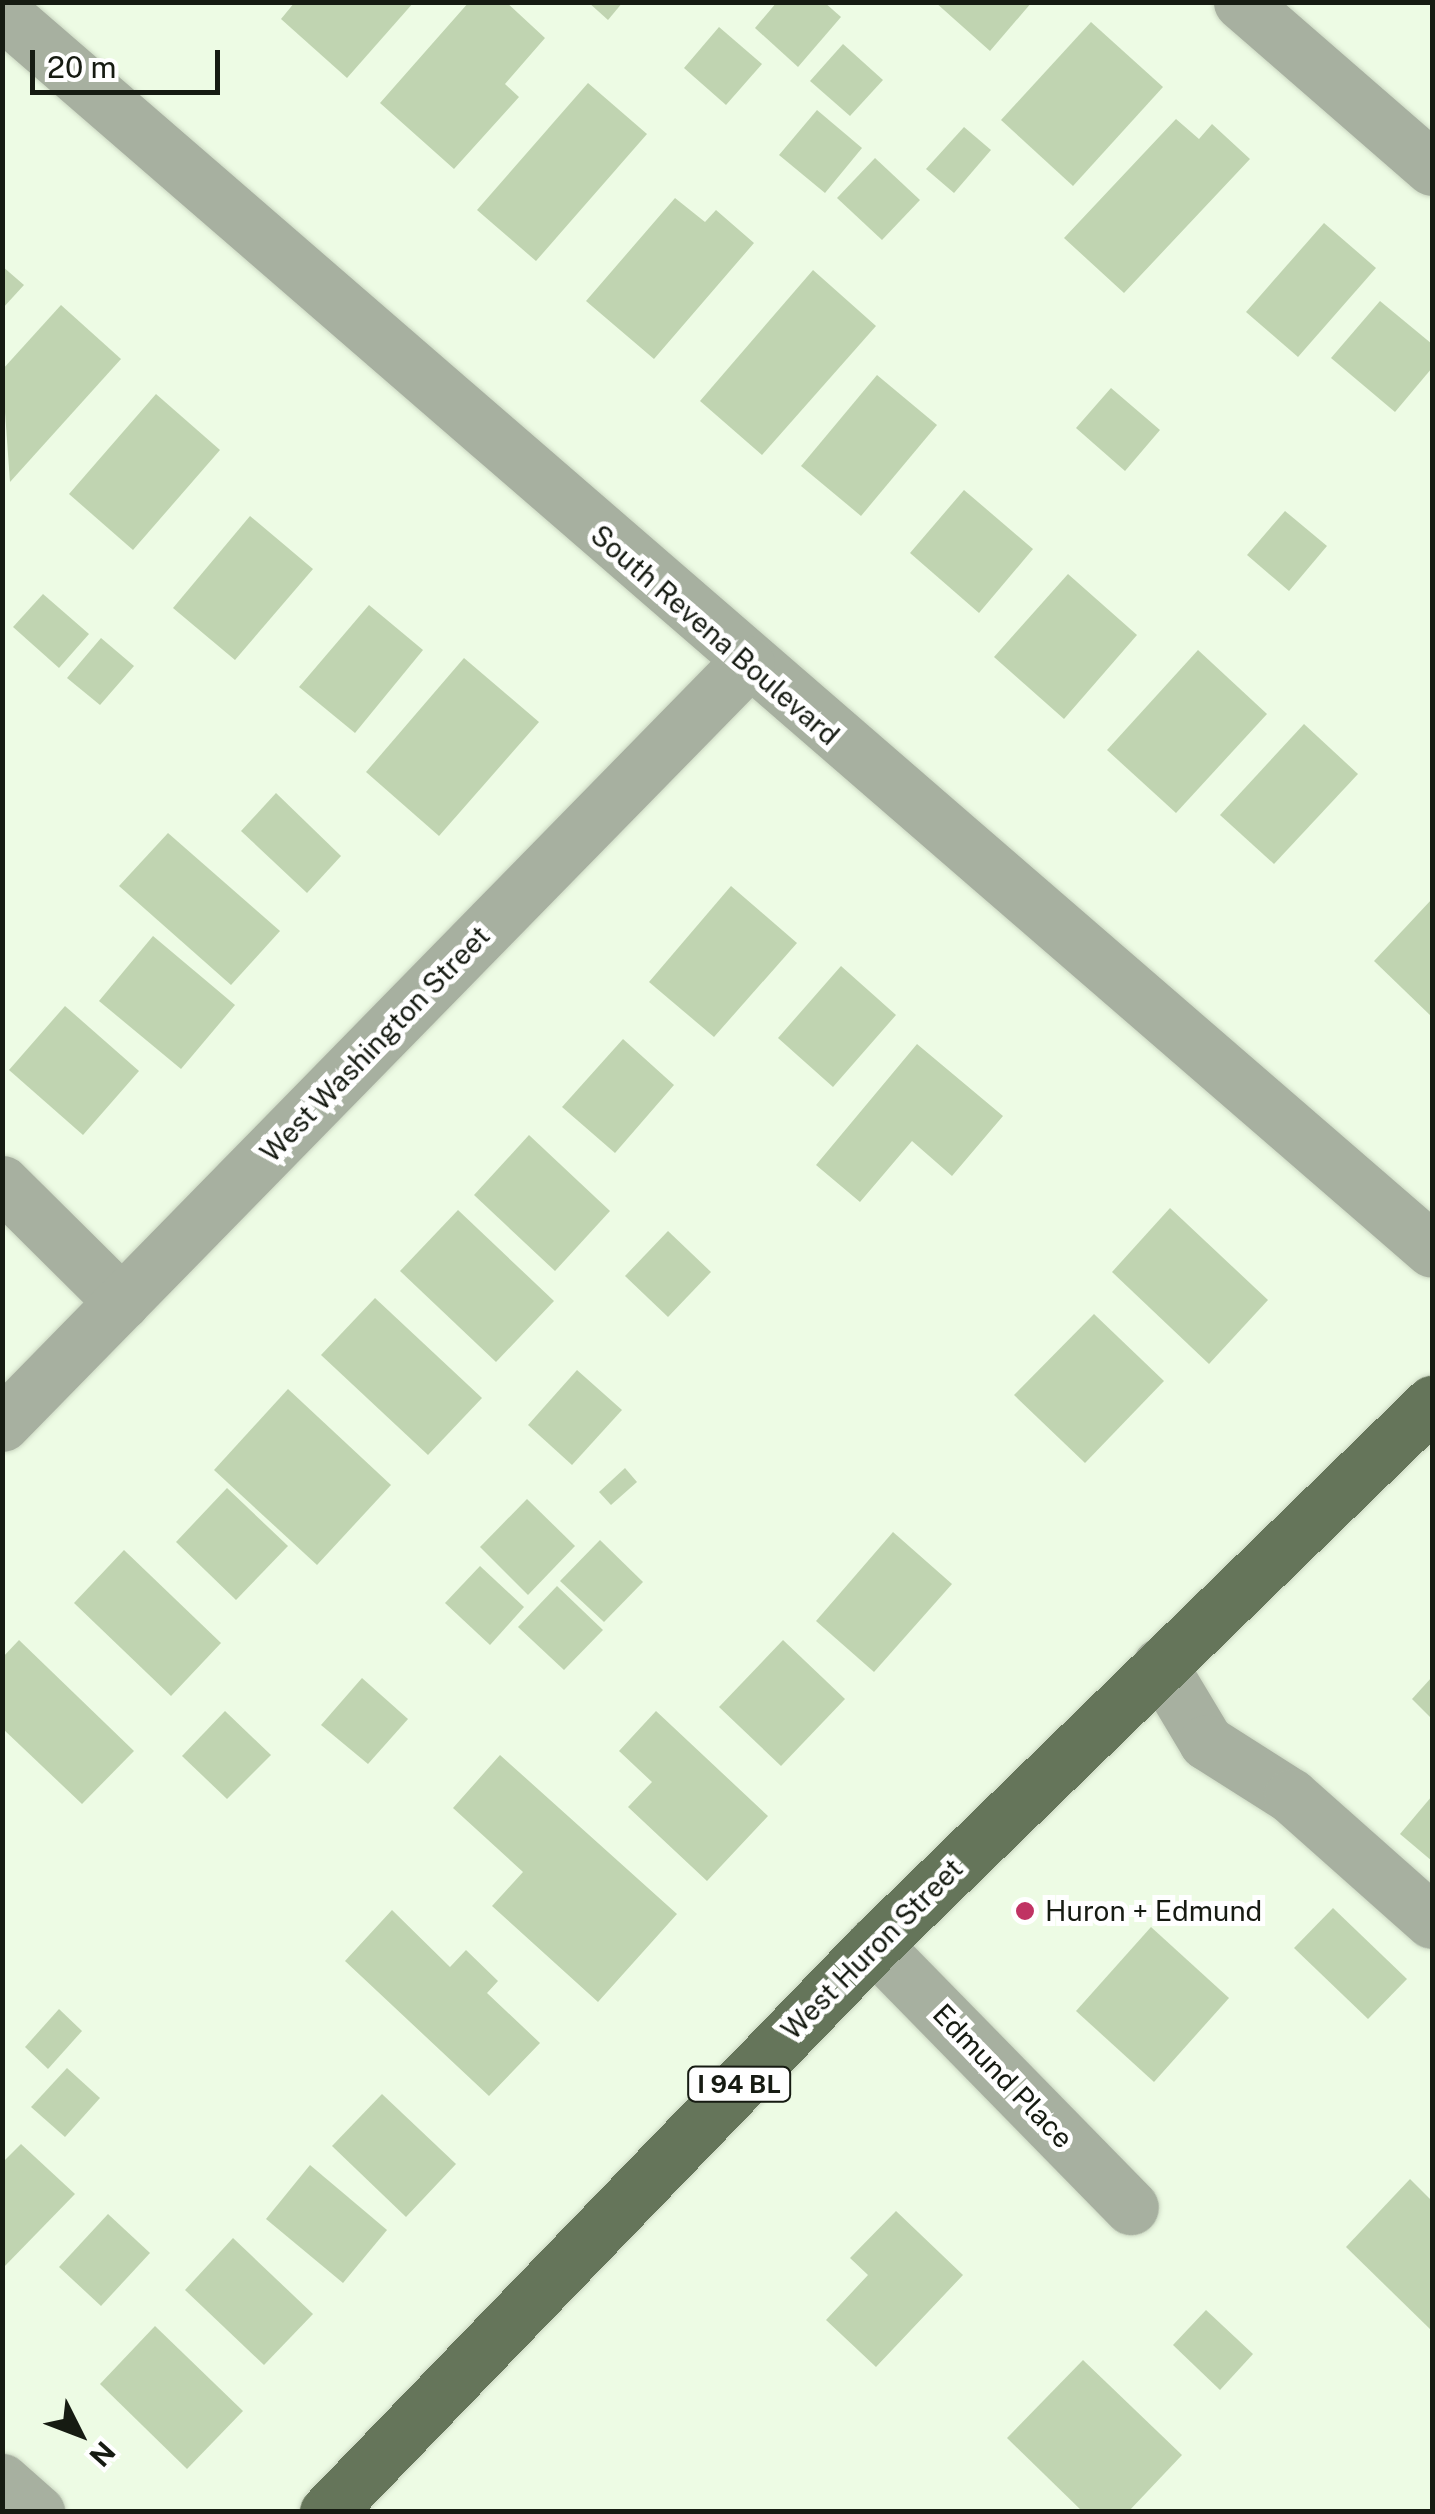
<!DOCTYPE html>
<html>
<head>
<meta charset="utf-8">
<style>
	body { margin:0 }
	#map { position:relative; width:1435px; height:2514px; overflow:hidden; background:#edfbe4; font-family:"Public Sans",sans-serif }
	div>[style] { position:absolute }
	.building>* { inset:0; background:#c0d4b1 }
	.roads { filter:drop-shadow(0 0 2px #cbd7c2) drop-shadow(0 0 2px #cbd7c2) }
	.minor>* { height:55px; margin:-27.5px; padding:0 27.5px; transform-origin:27.5px; border-radius:27.5px; background:#a7b0a0 }
	.major>* { height:55px; margin:-27.5px; padding:0 27.5px; transform-origin:27.5px; border-radius:27.5px; background:#65755a }
	.dots>* { width:28px; height:28px; translate:-50% -50%; box-sizing:border-box; border:5px solid #fff; border-radius:50% }
	span { translate:-50% -50%; white-space:nowrap; text-align:center; line-height:1.15; -webkit-text-stroke:10px #fff; paint-order:stroke }
	.shield-label span { padding:2px 8px; background:#fff; border:2px solid; border-radius:8px; -webkit-text-stroke-width:0 }
	.shield-label { font-size:25px; color:#161b12; font-weight:700 }
	.street-label { font-size:28px; color:#161b12 }
	.poi-label { font-size:28px; color:#161b12 }
	.left { translate:0 -50%; text-align:left }
	.frame { position:absolute; inset:0; border:5px solid #161b12; pointer-events:none }
	.north { position:absolute; left:30px; top:2384px; width:100px; height:100px; -webkit-text-stroke:8px #fff; paint-order:stroke; rotate:132deg; font-size:28px; font-weight:700; line-height:40px; text-align:center; color:#161b12 }
	.north::after { content:''; display:block; margin:auto; width:35px; height:45px; background:#161b12; clip-path:polygon(50% 0,100% 100%,50% 72%,0 100%) }
	.scale { position:absolute; left:30px; top:50px; width:190px; height:45px; box-sizing:border-box; border:5px solid #161b12; border-top:0; padding-left:12px; font-size:30px; line-height:35px; white-space:nowrap; color:#161b12; -webkit-text-stroke:8px #fff; paint-order:stroke }
</style>
</head>
<body>
<div id="map">
	<div class="building">
		<i style="clip-path:polygon(295px 2px,414px 2px,347px 78px,281px 19px)"></i>
		<i style="clip-path:polygon(469px 2px,506px 2px,545px 38px,505px 84px,519px 97px,454px 169px,380px 103px)"></i>
		<i style="clip-path:polygon(588px 2px,623px 2px,608px 20px)"></i>
		<i style="clip-path:polygon(777px 2px,824px 2px,841px 17px,798px 67px,755px 28px)"></i>
		<i style="clip-path:polygon(935px 2px,1032px 2px,990px 51px)"></i>
		<i style="clip-path:polygon(1091px 22px,1163px 87px,1073px 186px,1001px 120px)"></i>
		<i style="clip-path:polygon(719px 27px,762px 64px,726px 105px,684px 68px)"></i>
		<i style="clip-path:polygon(843px 44px,883px 80px,850px 116px,810px 81px)"></i>
		<i style="clip-path:polygon(588px 83px,647px 134px,536px 261px,477px 210px)"></i>
		<i style="clip-path:polygon(817px 110px,862px 148px,825px 193px,779px 155px)"></i>
		<i style="clip-path:polygon(1176px 119px,1199px 139px,1212px 124px,1250px 159px,1124px 293px,1064px 238px)"></i>
		<i style="clip-path:polygon(964px 127px,991px 150px,954px 193px,926px 169px)"></i>
		<i style="clip-path:polygon(875px 158px,920px 200px,882px 240px,837px 198px)"></i>
		<i style="clip-path:polygon(675px 198px,705px 222px,716px 210px,754px 243px,654px 359px,586px 301px)"></i>
		<i style="clip-path:polygon(1324px 223px,1376px 268px,1298px 357px,1246px 312px)"></i>
		<i style="clip-path:polygon(2px 266px,24px 285px,2px 309px)"></i>
		<i style="clip-path:polygon(813px 270px,876px 326px,762px 455px,700px 401px)"></i>
		<i style="clip-path:polygon(1380px 301px,1432px 344px,1432px 368px,1395px 412px,1331px 358px)"></i>
		<i style="clip-path:polygon(61px 305px,121px 359px,10px 482px,2px 370px)"></i>
		<i style="clip-path:polygon(877px 375px,937px 425px,861px 516px,801px 466px)"></i>
		<i style="clip-path:polygon(1111px 388px,1160px 430px,1125px 471px,1076px 428px)"></i>
		<i style="clip-path:polygon(156px 394px,220px 450px,133px 550px,69px 494px)"></i>
		<i style="clip-path:polygon(964px 490px,1033px 549px,979px 613px,910px 553px)"></i>
		<i style="clip-path:polygon(1285px 511px,1327px 546px,1289px 591px,1247px 555px)"></i>
		<i style="clip-path:polygon(250px 516px,313px 569px,235px 660px,173px 608px)"></i>
		<i style="clip-path:polygon(1068px 574px,1137px 635px,1064px 719px,994px 657px)"></i>
		<i style="clip-path:polygon(43px 594px,89px 634px,59px 668px,13px 627px)"></i>
		<i style="clip-path:polygon(369px 605px,423px 650px,355px 733px,299px 687px)"></i>
		<i style="clip-path:polygon(101px 638px,134px 666px,100px 705px,67px 678px)"></i>
		<i style="clip-path:polygon(1198px 650px,1267px 714px,1176px 813px,1107px 750px)"></i>
		<i style="clip-path:polygon(464px 658px,539px 722px,439px 836px,366px 772px)"></i>
		<i style="clip-path:polygon(1304px 724px,1358px 774px,1274px 864px,1220px 815px)"></i>
		<i style="clip-path:polygon(276px 793px,341px 856px,307px 893px,241px 831px)"></i>
		<i style="clip-path:polygon(168px 833px,280px 931px,231px 985px,119px 886px)"></i>
		<i style="clip-path:polygon(731px 886px,797px 943px,714px 1037px,649px 982px)"></i>
		<i style="clip-path:polygon(1432px 899px,1432px 1017px,1374px 961px)"></i>
		<i style="clip-path:polygon(153px 936px,235px 1005px,181px 1069px,99px 1001px)"></i>
		<i style="clip-path:polygon(841px 966px,896px 1015px,833px 1087px,778px 1038px)"></i>
		<i style="clip-path:polygon(65px 1006px,139px 1071px,83px 1135px,9px 1070px)"></i>
		<i style="clip-path:polygon(623px 1039px,674px 1085px,615px 1153px,562px 1107px)"></i>
		<i style="clip-path:polygon(917px 1044px,1003px 1116px,952px 1176px,912px 1141px,860px 1202px,816px 1165px)"></i>
		<i style="clip-path:polygon(529px 1135px,610px 1211px,555px 1271px,474px 1195px)"></i>
		<i style="clip-path:polygon(1170px 1208px,1268px 1300px,1209px 1364px,1112px 1272px)"></i>
		<i style="clip-path:polygon(458px 1210px,554px 1301px,496px 1362px,400px 1271px)"></i>
		<i style="clip-path:polygon(668px 1231px,711px 1272px,668px 1317px,625px 1276px)"></i>
		<i style="clip-path:polygon(375px 1298px,482px 1398px,428px 1455px,321px 1355px)"></i>
		<i style="clip-path:polygon(1094px 1314px,1164px 1381px,1085px 1463px,1014px 1395px)"></i>
		<i style="clip-path:polygon(577px 1370px,622px 1410px,572px 1465px,528px 1425px)"></i>
		<i style="clip-path:polygon(288px 1389px,391px 1485px,317px 1565px,214px 1470px)"></i>
		<i style="clip-path:polygon(625px 1468px,637px 1482px,611px 1505px,599px 1492px)"></i>
		<i style="clip-path:polygon(227px 1488px,288px 1546px,236px 1600px,176px 1542px)"></i>
		<i style="clip-path:polygon(527px 1499px,575px 1546px,528px 1595px,480px 1547px)"></i>
		<i style="clip-path:polygon(893px 1532px,952px 1584px,874px 1672px,816px 1621px)"></i>
		<i style="clip-path:polygon(600px 1540px,643px 1582px,604px 1622px,560px 1581px)"></i>
		<i style="clip-path:polygon(124px 1550px,221px 1643px,171px 1696px,74px 1603px)"></i>
		<i style="clip-path:polygon(480px 1566px,524px 1607px,490px 1645px,445px 1603px)"></i>
		<i style="clip-path:polygon(557px 1586px,603px 1630px,564px 1670px,518px 1627px)"></i>
		<i style="clip-path:polygon(19px 1640px,134px 1751px,82px 1804px,2px 1728px,2px 1658px)"></i>
		<i style="clip-path:polygon(783px 1640px,845px 1699px,781px 1766px,719px 1707px)"></i>
		<i style="clip-path:polygon(1432px 1677px,1432px 1719px,1412px 1699px)"></i>
		<i style="clip-path:polygon(362px 1678px,408px 1719px,368px 1764px,321px 1725px)"></i>
		<i style="clip-path:polygon(225px 1711px,271px 1755px,227px 1799px,182px 1756px)"></i>
		<i style="clip-path:polygon(656px 1711px,768px 1816px,707px 1881px,628px 1807px,652px 1782px,619px 1751px)"></i>
		<i style="clip-path:polygon(500px 1755px,677px 1914px,598px 2002px,492px 1906px,523px 1872px,453px 1808px)"></i>
		<i style="clip-path:polygon(1432px 1796px,1432px 1861px,1400px 1834px)"></i>
		<i style="clip-path:polygon(1333px 1908px,1407px 1979px,1368px 2019px,1294px 1948px)"></i>
		<i style="clip-path:polygon(392px 1910px,450px 1967px,466px 1950px,498px 1981px,487px 1993px,540px 2043px,489px 2096px,345px 1961px)"></i>
		<i style="clip-path:polygon(1151px 1927px,1229px 1998px,1154px 2082px,1076px 2011px)"></i>
		<i style="clip-path:polygon(59px 2009px,82px 2031px,48px 2069px,25px 2047px)"></i>
		<i style="clip-path:polygon(67px 2068px,100px 2098px,65px 2137px,31px 2107px)"></i>
		<i style="clip-path:polygon(382px 2094px,456px 2164px,406px 2217px,332px 2146px)"></i>
		<i style="clip-path:polygon(21px 2144px,75px 2194px,2px 2269px,2px 2163px)"></i>
		<i style="clip-path:polygon(310px 2165px,387px 2230px,343px 2283px,266px 2219px)"></i>
		<i style="clip-path:polygon(1410px 2179px,1432px 2201px,1432px 2331px,1346px 2247px)"></i>
		<i style="clip-path:polygon(896px 2211px,963px 2275px,876px 2367px,826px 2320px,868px 2275px,850px 2258px)"></i>
		<i style="clip-path:polygon(108px 2214px,150px 2253px,101px 2306px,59px 2267px)"></i>
		<i style="clip-path:polygon(233px 2238px,313px 2314px,264px 2365px,185px 2290px)"></i>
		<i style="clip-path:polygon(1206px 2310px,1253px 2354px,1220px 2390px,1173px 2345px)"></i>
		<i style="clip-path:polygon(155px 2326px,243px 2411px,187px 2469px,100px 2384px)"></i>
		<i style="clip-path:polygon(1083px 2360px,1182px 2455px,1128px 2512px,1083px 2512px,1007px 2438px)"></i>
	</div>
	<div class="roads">
		<div class="minor">
			<i style="left:1241px;top:2px;width:253px;rotate:41deg"></i>
			<i style="left:2px;top:12px;width:1891px;rotate:40.88deg"></i>
			<i style="left:2px;top:1183px;width:169px;rotate:44.8deg"></i>
			<i style="left:2px;top:1424px;width:1065px;rotate:-45.61deg"></i>
			<i style="left:1160px;top:1665px;width:90px;rotate:59.1deg"></i>
			<i style="left:1206px;top:1742px;width:101px;rotate:32.4deg"></i>
			<i style="left:1291px;top:1796px;width:188px;rotate:41.6deg"></i>
			<i style="left:874px;top:1945px;width:367px;rotate:45.6deg"></i>
			<i style="left:2px;top:2481px;width:47px;rotate:41.5deg"></i>
		</div>
		<div class="major">
			<i style="left:327px;top:2512px;width:788px;rotate:-46.03deg"></i>
			<i style="left:874px;top:1945px;width:778px;rotate:-44.17deg"></i>
		</div>
	</div>
	<div class="dots">
		<i style="left:1025px;top:1911px;background:#c03363"></i>
	</div>
	<div class="shield-label">
		<span style="left:739px;top:2084px">I 94 BL</span>
	</div>
	<div class="street-label">
		<span style="left:715px;top:635px;rotate:41deg">South Revena Boulevard</span>
		<span style="left:375px;top:1044px;rotate:-46deg">West Washington Street</span>
		<span style="left:872px;top:1949px;rotate:-45deg">West Huron Street</span>
		<span style="left:1003px;top:2076px;rotate:46deg">Edmund Place</span>
	</div>
	<div class="poi-label">
		<span class="left" style="left:1045px;top:1911px">Huron + Edmund</span>
	</div>
	<div class="frame"></div>
	<div class="north">N</div>
	<div class="scale">20 m</div>
</div>
</body>
</html>
